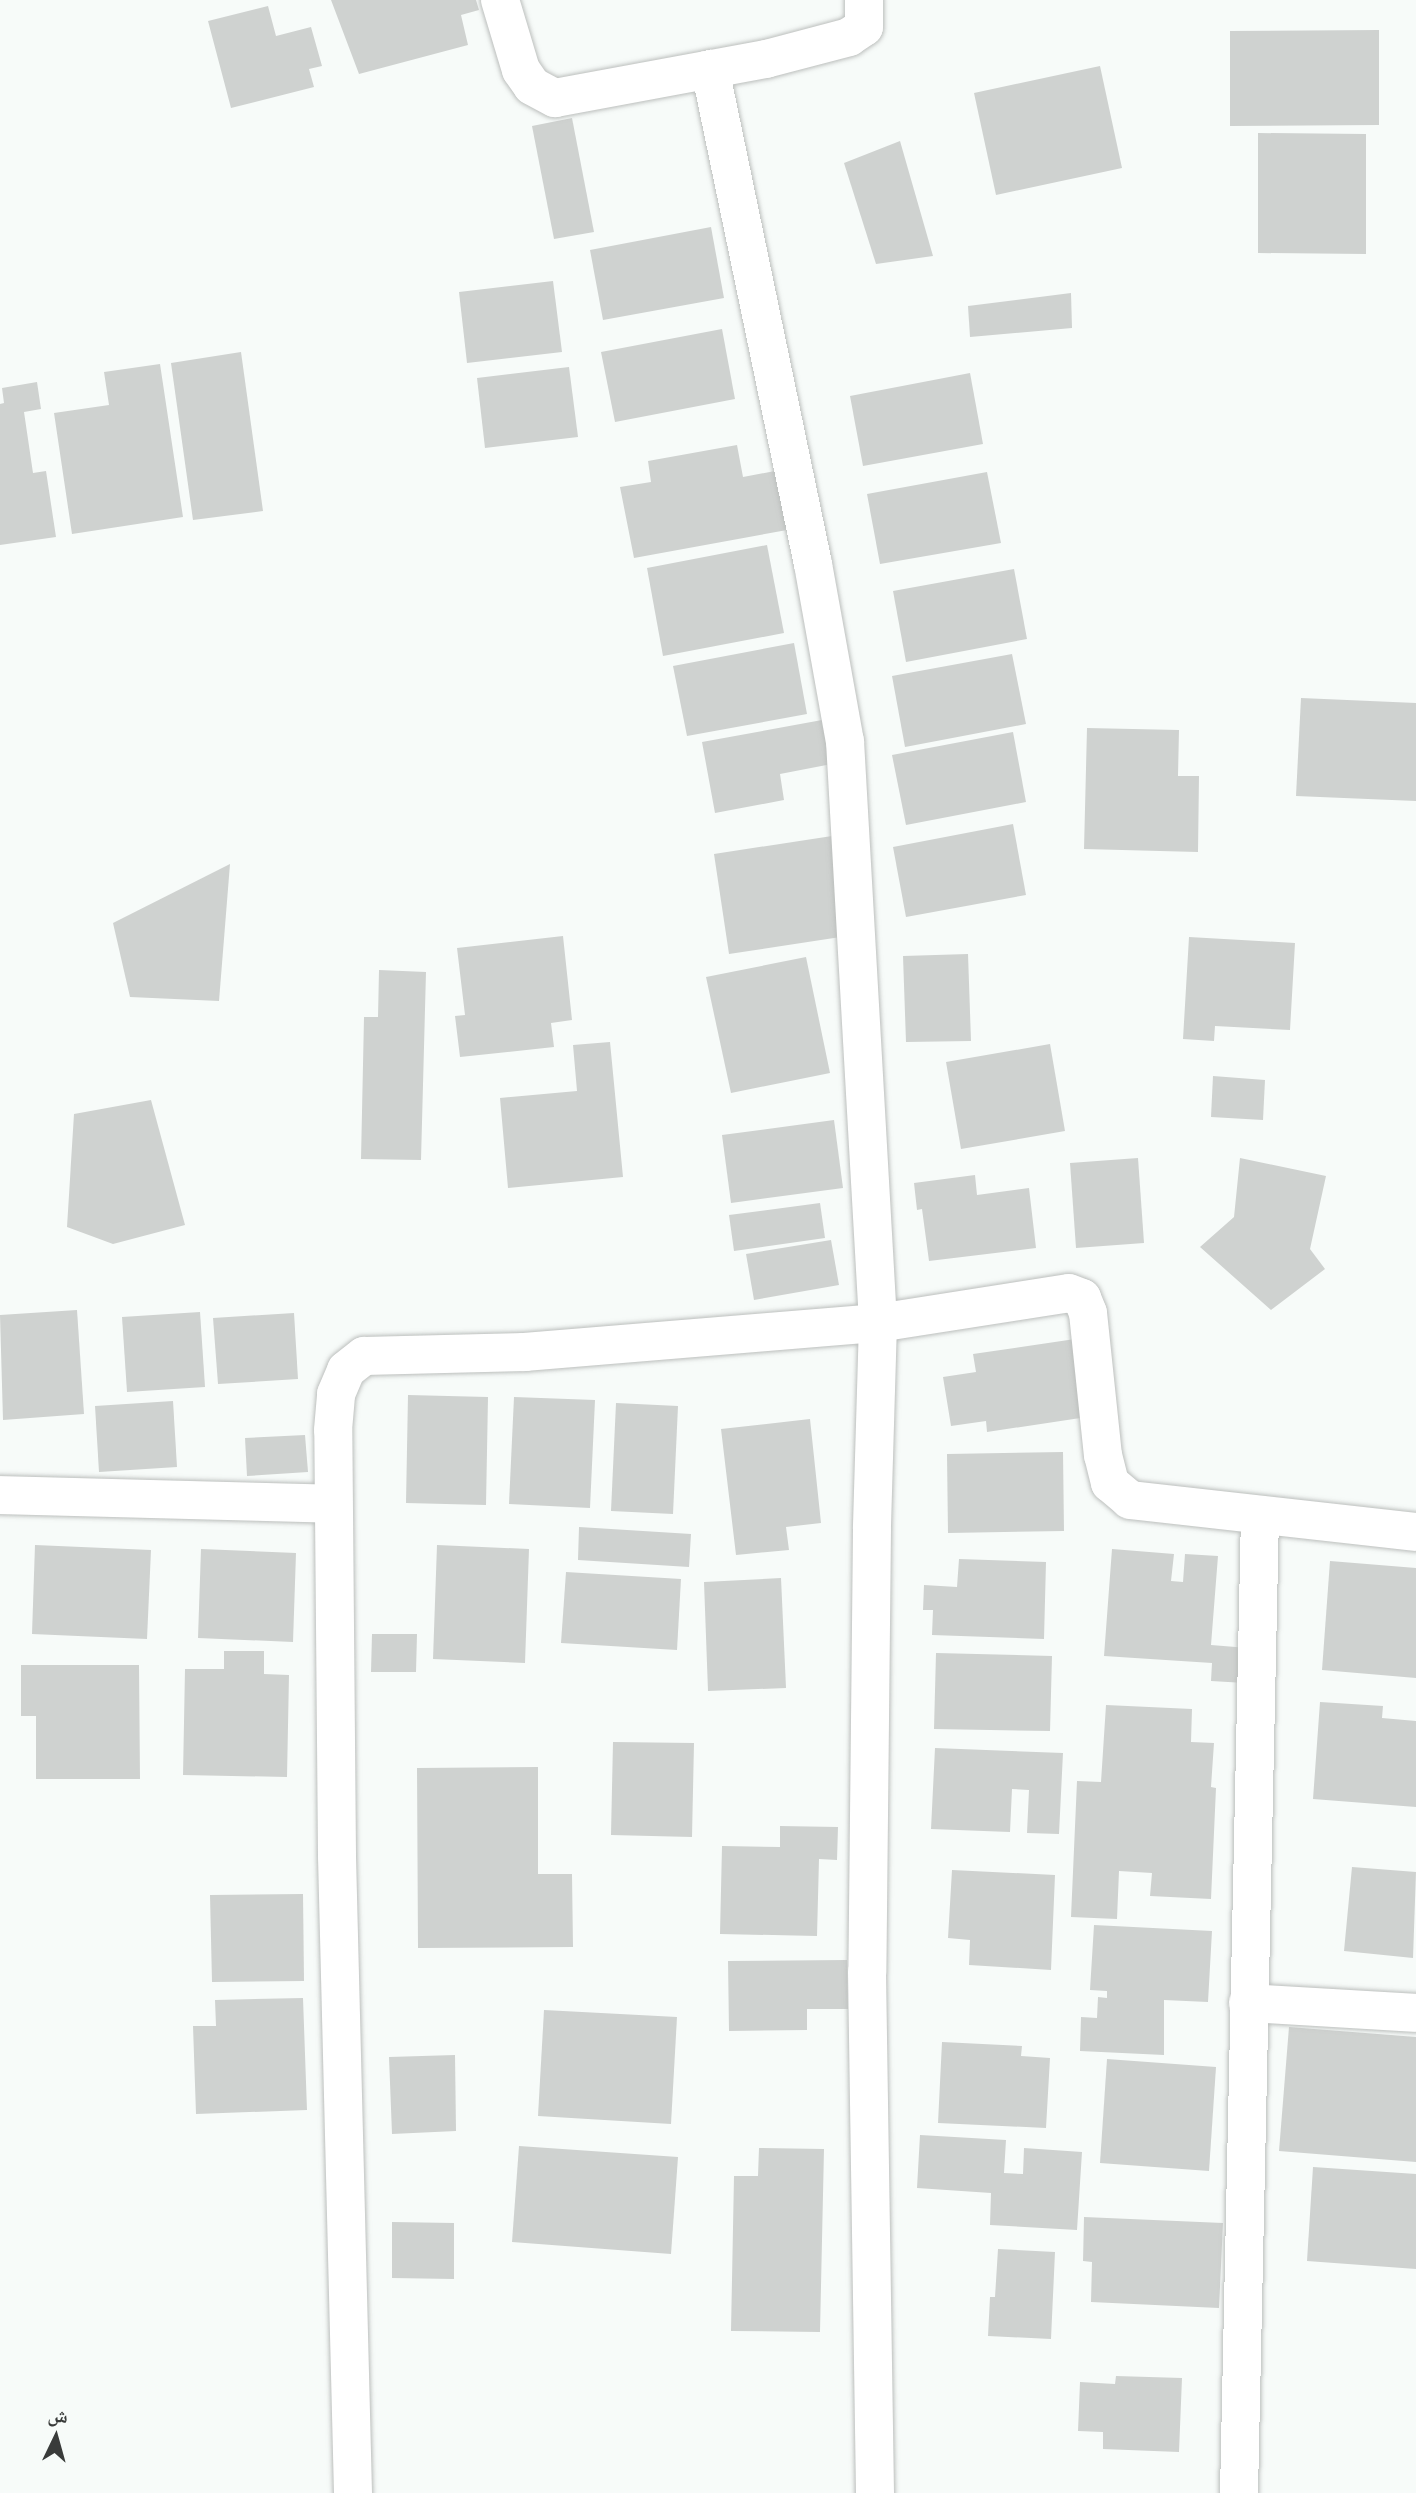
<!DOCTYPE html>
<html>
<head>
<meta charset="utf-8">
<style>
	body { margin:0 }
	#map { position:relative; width:1416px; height:2493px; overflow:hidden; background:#f7fbf9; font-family:Bitter,"Noto Naskh Arabic",serif }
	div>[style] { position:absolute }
	.building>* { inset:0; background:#cfd2d0 }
	.roads { filter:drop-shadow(0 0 2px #bcbfbd) drop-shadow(0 0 2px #bcbfbd) }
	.minor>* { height:38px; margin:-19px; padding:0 19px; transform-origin:19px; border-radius:19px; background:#fff }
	span { translate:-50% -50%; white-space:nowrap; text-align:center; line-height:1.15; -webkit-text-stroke:5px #f7fbf9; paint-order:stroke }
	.north { position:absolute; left:21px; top:2402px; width:70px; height:70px; -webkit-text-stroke:5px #f7fbf9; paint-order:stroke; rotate:5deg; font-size:19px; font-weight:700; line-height:28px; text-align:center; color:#393b3a }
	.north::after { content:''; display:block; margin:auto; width:24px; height:32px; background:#393b3a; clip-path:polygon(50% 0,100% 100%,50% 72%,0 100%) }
</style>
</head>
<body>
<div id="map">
	<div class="building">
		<i style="clip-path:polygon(331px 0,476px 0,479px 10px,461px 15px,468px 45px,359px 74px)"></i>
		<i style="clip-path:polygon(268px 6px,276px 36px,311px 27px,322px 66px,309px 69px,314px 87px,231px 108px,208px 21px)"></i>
		<i style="clip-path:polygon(1379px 30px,1379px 125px,1230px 126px,1230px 31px)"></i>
		<i style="clip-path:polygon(1100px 66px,1122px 168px,996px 195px,974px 93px)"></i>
		<i style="clip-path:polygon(572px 118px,594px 232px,554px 239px,532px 126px)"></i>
		<i style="clip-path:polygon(1258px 133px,1366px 134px,1366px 254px,1258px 253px)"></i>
		<i style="clip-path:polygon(900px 141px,933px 256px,876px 264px,844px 163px)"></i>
		<i style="clip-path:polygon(711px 227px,724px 298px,603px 320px,590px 250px)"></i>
		<i style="clip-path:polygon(553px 281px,562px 352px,467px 363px,459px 292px)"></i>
		<i style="clip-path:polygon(1071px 293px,1072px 328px,970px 337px,968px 306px)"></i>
		<i style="clip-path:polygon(722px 329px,735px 399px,615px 422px,601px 352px)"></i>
		<i style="clip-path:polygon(241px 352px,263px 511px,193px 520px,171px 363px)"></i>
		<i style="clip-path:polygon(160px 364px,183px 517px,72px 534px,54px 413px,109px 405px,104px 372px)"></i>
		<i style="clip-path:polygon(569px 367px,578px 437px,485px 448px,477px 378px)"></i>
		<i style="clip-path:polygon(970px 373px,983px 444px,863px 466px,850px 396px)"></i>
		<i style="clip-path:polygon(37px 382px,41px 409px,24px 412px,33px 473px,46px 471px,56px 537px,0 545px,0 404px,4px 403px,2px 388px)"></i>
		<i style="clip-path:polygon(737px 445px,743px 477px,775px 471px,787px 530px,634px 558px,620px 487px,651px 482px,648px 461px)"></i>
		<i style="clip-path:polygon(987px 472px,1001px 543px,880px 564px,867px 494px)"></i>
		<i style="clip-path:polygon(767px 545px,784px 633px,663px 656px,647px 568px)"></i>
		<i style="clip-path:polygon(1014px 569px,1027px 639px,906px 662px,893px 591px)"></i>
		<i style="clip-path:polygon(794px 643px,807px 714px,687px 736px,673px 666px)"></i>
		<i style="clip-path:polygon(1012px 654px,1026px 724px,905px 747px,892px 676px)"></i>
		<i style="clip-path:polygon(1301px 698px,1416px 703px,1416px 801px,1296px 796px)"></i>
		<i style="clip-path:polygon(833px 718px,842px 762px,780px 774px,784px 800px,715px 813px,702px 742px)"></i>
		<i style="clip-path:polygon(1087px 728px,1179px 730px,1178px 776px,1199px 776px,1198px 852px,1084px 849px)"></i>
		<i style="clip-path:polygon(1013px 732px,1026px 802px,906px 825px,892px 755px)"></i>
		<i style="clip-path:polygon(1013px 824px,1026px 895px,906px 917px,893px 847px)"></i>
		<i style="clip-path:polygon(832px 836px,847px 936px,729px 954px,714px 854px)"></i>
		<i style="clip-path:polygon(230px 864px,219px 1001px,130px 997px,113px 923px)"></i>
		<i style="clip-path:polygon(563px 936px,572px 1020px,551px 1023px,554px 1047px,460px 1057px,455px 1016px,465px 1015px,457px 948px)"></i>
		<i style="clip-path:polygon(1189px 937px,1295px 943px,1290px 1030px,1215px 1026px,1214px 1041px,1183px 1039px)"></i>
		<i style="clip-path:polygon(968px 954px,971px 1041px,906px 1042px,903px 956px)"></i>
		<i style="clip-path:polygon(806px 957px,830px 1073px,731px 1093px,706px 977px)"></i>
		<i style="clip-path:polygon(379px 970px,426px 972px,421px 1160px,361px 1159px,364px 1017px,378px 1017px)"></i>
		<i style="clip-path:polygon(610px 1042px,623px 1177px,508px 1188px,500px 1098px,577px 1091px,573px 1045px)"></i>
		<i style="clip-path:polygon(1050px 1044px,1065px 1131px,961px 1149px,946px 1062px)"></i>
		<i style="clip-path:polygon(1213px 1076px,1265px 1080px,1263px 1120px,1211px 1117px)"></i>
		<i style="clip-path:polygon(151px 1100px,185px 1225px,113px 1244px,67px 1227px,74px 1114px)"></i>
		<i style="clip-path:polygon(834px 1120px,843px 1188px,731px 1203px,722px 1135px)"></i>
		<i style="clip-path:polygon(1138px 1158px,1144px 1243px,1076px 1248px,1070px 1163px)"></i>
		<i style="clip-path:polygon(1240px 1158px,1326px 1176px,1310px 1249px,1325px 1269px,1271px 1310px,1200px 1247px,1234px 1217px)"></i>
		<i style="clip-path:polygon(975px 1175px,977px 1195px,1029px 1188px,1036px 1248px,929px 1261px,922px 1209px,917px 1210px,914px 1183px)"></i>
		<i style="clip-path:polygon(820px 1203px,825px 1238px,734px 1251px,729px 1215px)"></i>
		<i style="clip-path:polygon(831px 1240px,839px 1285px,754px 1300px,746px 1254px)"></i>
		<i style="clip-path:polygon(77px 1310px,84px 1414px,3px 1420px,0 1315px)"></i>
		<i style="clip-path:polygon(200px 1312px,205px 1387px,127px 1392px,122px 1317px)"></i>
		<i style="clip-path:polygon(294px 1313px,298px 1379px,218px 1384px,213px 1318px)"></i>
		<i style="clip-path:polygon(1075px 1339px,1087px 1417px,987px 1432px,986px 1421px,951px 1426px,943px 1377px,976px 1372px,973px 1354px)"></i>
		<i style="clip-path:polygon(408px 1395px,488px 1397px,486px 1505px,406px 1503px)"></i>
		<i style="clip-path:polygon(514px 1397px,595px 1400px,590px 1508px,509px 1504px)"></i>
		<i style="clip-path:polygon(173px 1401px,177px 1467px,99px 1472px,95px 1406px)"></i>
		<i style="clip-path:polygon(616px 1403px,678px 1406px,673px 1514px,611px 1511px)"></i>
		<i style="clip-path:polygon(810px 1419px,821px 1523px,786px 1527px,789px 1550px,736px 1555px,721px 1429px)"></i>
		<i style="clip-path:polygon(305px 1435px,308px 1472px,247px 1476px,245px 1438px)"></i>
		<i style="clip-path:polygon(1063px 1452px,1064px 1531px,948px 1533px,947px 1454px)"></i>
		<i style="clip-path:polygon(579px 1527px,691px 1534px,689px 1567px,578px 1560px)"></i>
		<i style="clip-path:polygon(35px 1545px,151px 1550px,147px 1639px,32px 1634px)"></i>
		<i style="clip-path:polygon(437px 1545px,529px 1549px,525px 1663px,433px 1659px)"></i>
		<i style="clip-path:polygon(201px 1549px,296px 1553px,293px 1642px,198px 1638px)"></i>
		<i style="clip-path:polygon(1112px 1549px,1174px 1554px,1171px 1581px,1183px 1582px,1185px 1554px,1218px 1556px,1211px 1645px,1248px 1648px,1245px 1683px,1211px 1681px,1212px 1663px,1104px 1656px)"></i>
		<i style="clip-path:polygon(959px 1559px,1046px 1562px,1044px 1639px,932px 1635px,933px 1610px,923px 1610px,924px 1585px,957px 1587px)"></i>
		<i style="clip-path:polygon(1330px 1561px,1416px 1568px,1416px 1678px,1322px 1670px)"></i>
		<i style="clip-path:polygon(566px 1572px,681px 1579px,677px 1650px,561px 1643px)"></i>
		<i style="clip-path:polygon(781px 1578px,786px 1688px,708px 1691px,704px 1582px)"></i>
		<i style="clip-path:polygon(372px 1634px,417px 1634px,416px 1672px,371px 1672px)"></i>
		<i style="clip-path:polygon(224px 1651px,264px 1651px,264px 1674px,289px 1675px,287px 1777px,183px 1775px,185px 1669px,224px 1669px)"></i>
		<i style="clip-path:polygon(936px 1653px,1052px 1656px,1050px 1731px,934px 1729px)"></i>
		<i style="clip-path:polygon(21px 1665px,139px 1665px,140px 1779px,36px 1779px,36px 1716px,21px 1716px)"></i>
		<i style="clip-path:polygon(1320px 1702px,1383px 1706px,1382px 1718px,1416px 1721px,1416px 1807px,1313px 1799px)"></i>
		<i style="clip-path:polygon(1106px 1705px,1192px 1709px,1191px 1742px,1214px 1743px,1211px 1787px,1216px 1788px,1211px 1899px,1150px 1896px,1152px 1873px,1119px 1871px,1117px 1919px,1071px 1917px,1077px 1781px,1101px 1782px)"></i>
		<i style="clip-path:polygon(613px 1742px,694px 1743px,692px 1837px,611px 1835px)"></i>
		<i style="clip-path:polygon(935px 1748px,1063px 1753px,1059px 1834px,1027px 1833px,1029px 1790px,1012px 1789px,1010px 1832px,931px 1829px)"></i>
		<i style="clip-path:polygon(538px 1767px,538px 1874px,572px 1874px,573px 1947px,418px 1948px,417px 1768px)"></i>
		<i style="clip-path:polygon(780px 1826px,838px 1827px,837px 1860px,819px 1859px,817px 1936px,720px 1934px,722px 1846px,780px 1847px)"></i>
		<i style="clip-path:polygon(1352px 1867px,1416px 1872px,1413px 1958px,1344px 1951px)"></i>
		<i style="clip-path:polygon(952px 1870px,1055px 1875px,1051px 1970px,969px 1965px,970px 1940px,948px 1938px)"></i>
		<i style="clip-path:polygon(303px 1894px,304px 1981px,212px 1982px,210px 1895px)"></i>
		<i style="clip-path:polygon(1094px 1925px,1212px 1931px,1208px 2002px,1164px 2000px,1164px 2055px,1080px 2051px,1081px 2017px,1097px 2018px,1098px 1997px,1107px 1998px,1107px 1991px,1090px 1990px)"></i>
		<i style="clip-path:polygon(847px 1960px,848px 2009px,807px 2009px,807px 2030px,729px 2031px,728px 1961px)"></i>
		<i style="clip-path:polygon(303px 1998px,307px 2110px,196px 2114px,193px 2026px,216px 2026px,215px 2000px)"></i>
		<i style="clip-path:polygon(544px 2010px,677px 2017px,671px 2124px,538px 2116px)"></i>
		<i style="clip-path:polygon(1289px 2027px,1416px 2037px,1416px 2162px,1279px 2151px)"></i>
		<i style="clip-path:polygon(942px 2042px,1022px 2046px,1021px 2056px,1050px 2058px,1046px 2128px,938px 2123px)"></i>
		<i style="clip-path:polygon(455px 2055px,456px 2131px,392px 2134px,389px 2057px)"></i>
		<i style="clip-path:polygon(1107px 2059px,1216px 2067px,1209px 2171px,1100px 2163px)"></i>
		<i style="clip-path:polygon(920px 2135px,1006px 2140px,1004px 2173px,1023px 2174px,1024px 2148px,1082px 2152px,1077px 2230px,990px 2225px,991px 2193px,917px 2188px)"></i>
		<i style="clip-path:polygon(519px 2146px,678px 2157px,671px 2254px,512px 2242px)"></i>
		<i style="clip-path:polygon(759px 2148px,824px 2149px,820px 2332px,731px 2331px,734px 2176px,758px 2176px)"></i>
		<i style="clip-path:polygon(1313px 2167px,1416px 2174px,1416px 2269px,1307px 2261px)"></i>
		<i style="clip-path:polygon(1084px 2217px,1223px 2223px,1219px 2308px,1091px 2302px,1092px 2262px,1083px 2261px)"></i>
		<i style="clip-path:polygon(392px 2222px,454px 2223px,454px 2279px,392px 2278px)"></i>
		<i style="clip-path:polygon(998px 2249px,1055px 2252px,1051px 2339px,988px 2336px,990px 2297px,995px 2297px)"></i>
		<i style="clip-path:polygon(1116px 2376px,1182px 2378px,1179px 2452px,1103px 2449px,1103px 2432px,1078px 2431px,1080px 2382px,1115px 2384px)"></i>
	</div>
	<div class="roads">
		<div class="minor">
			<i style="left:500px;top:0;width:73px;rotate:73.3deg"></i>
			<i style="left:521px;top:70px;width:19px;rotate:55deg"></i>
			<i style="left:532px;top:86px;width:26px;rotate:28deg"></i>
			<i style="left:555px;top:98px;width:215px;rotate:-10.5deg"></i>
			<i style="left:766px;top:59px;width:86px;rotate:-14.8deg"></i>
			<i style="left:849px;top:37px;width:18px;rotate:-34deg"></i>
			<i style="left:864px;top:27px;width:27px;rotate:-90deg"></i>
			<i style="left:710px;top:69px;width:506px;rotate:78.25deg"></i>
			<i style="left:813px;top:564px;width:180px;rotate:79.8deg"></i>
			<i style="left:845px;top:741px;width:583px;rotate:86.75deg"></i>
			<i style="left:878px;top:1323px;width:206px;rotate:91.7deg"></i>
			<i style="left:872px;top:1529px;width:443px;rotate:90.6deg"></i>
			<i style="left:867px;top:1972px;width:521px;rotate:89.12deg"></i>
			<i style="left:0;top:1495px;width:333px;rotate:1.5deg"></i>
			<i style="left:1248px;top:2003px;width:168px;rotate:3.4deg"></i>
			<i style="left:353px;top:2493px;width:638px;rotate:-91.44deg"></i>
			<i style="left:337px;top:1855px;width:425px;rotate:-90.5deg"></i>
			<i style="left:333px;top:1430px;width:36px;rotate:-85deg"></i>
			<i style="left:336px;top:1394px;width:26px;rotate:-67deg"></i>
			<i style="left:346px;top:1370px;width:23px;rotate:-38deg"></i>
			<i style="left:364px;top:1356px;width:161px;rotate:-1.4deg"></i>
			<i style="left:525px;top:1352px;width:354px;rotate:-4.7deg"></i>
			<i style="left:878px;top:1323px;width:193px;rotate:-8.9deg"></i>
			<i style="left:1069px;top:1293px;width:14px;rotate:21deg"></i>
			<i style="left:1082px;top:1298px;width:16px;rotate:68deg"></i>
			<i style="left:1088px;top:1313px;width:143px;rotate:84deg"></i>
			<i style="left:1103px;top:1455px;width:29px;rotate:76deg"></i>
			<i style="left:1110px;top:1483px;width:26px;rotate:40deg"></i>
			<i style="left:1130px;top:1500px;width:288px;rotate:6.4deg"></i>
			<i style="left:1239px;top:2493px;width:978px;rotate:-88.77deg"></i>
		</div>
	</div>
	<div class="north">ش</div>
</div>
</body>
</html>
